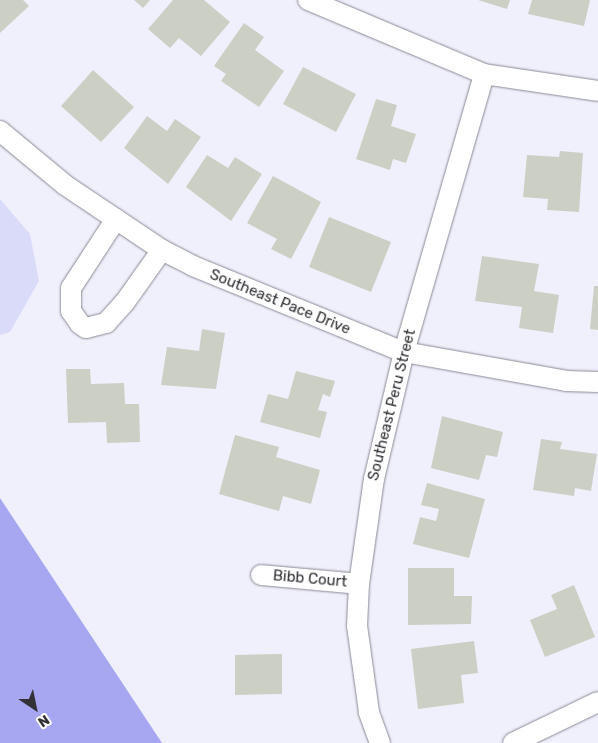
<!DOCTYPE html>
<html>
<head>
<meta charset="utf-8">
<style>
	body { margin:0 }
	#map { position:relative; width:598px; height:743px; overflow:hidden; background:#f0f0fc; font-family:Rubik,sans-serif }
	div>[style] { position:absolute }
	.green>* { inset:0; background:#dadbf9 }
	.forest>* { inset:0; background:#a7a6f0 }
	.building>* { inset:0; background:#cccfc3 }
	.roads { filter:drop-shadow(0 0 1px #898a95) drop-shadow(0 0 1px #898a95) }
	.minor>* { height:20px; margin:-10px; padding:0 10px; transform-origin:10px; border-radius:10px; background:#fff }
	span { translate:-50% -50%; white-space:nowrap; text-align:center; line-height:1.15; -webkit-text-stroke:4px #fff; paint-order:stroke }
	.street-label { font-size:15px; color:#313136 }
	.north { position:absolute; left:10px; top:683px; width:50px; height:50px; -webkit-text-stroke:4px #fff; paint-order:stroke; rotate:146deg; font-size:14px; font-weight:700; line-height:20px; text-align:center; color:#313136 }
	.north::after { content:''; display:block; margin:auto; width:18px; height:22px; background:#313136; clip-path:polygon(50% 0,100% 100%,50% 72%,0 100%) }
</style>
</head>
<body>
<div id="map">
	<div class="green">
		<i style="clip-path:polygon(0 199px,30px 234px,39px 281px,10px 332px,0 335px)"></i>
	</div>
	<div class="forest">
		<i style="clip-path:polygon(0 498px,162px 743px,0 743px)"></i>
	</div>
	<div class="building">
		<i style="clip-path:polygon(0 0,23px 0,29px 6px,0 33px)"></i>
		<i style="clip-path:polygon(134px 0,150px 0,143px 8px)"></i>
		<i style="clip-path:polygon(173px 0,204px 0,230px 22px,201px 56px,179px 38px,170px 48px,148px 29px)"></i>
		<i style="clip-path:polygon(478px 0,510px 0,507px 9px)"></i>
		<i style="clip-path:polygon(532px 0,590px 0,584px 26px,528px 14px)"></i>
		<i style="clip-path:polygon(244px 23px,264px 37px,255px 50px,284px 71px,259px 107px,221px 81px,226px 74px,214px 66px)"></i>
		<i style="clip-path:polygon(303px 67px,356px 94px,336px 132px,283px 104px)"></i>
		<i style="clip-path:polygon(93px 70px,134px 107px,101px 142px,61px 106px)"></i>
		<i style="clip-path:polygon(376px 99px,397px 105px,391px 126px,416px 134px,406px 163px,393px 159px,390px 170px,356px 159px)"></i>
		<i style="clip-path:polygon(147px 116px,167px 131px,175px 119px,201px 137px,168px 184px,124px 148px)"></i>
		<i style="clip-path:polygon(560px 151px,583px 153px,579px 212px,547px 210px,548px 199px,523px 197px,527px 155px,559px 157px)"></i>
		<i style="clip-path:polygon(207px 155px,228px 168px,235px 157px,262px 174px,231px 221px,186px 187px)"></i>
		<i style="clip-path:polygon(273px 176px,321px 202px,291px 259px,271px 249px,277px 239px,247px 223px)"></i>
		<i style="clip-path:polygon(329px 217px,391px 242px,371px 292px,309px 267px)"></i>
		<i style="clip-path:polygon(482px 256px,539px 264px,534px 291px,559px 295px,553px 333px,519px 328px,522px 307px,475px 301px)"></i>
		<i style="clip-path:polygon(594px 286px,598px 286px,598px 330px,590px 329px)"></i>
		<i style="clip-path:polygon(202px 329px,225px 333px,216px 389px,161px 385px,167px 347px,199px 351px)"></i>
		<i style="clip-path:polygon(66px 369px,90px 369px,91px 384px,124px 383px,125px 404px,139px 404px,140px 442px,107px 443px,106px 422px,68px 423px)"></i>
		<i style="clip-path:polygon(296px 371px,335px 381px,330px 397px,323px 394px,318px 410px,327px 412px,320px 438px,260px 422px,268px 394px,288px 399px)"></i>
		<i style="clip-path:polygon(442px 416px,503px 432px,497px 457px,486px 455px,479px 480px,431px 468px)"></i>
		<i style="clip-path:polygon(235px 435px,279px 447px,276px 457px,320px 470px,311px 504px,283px 496px,279px 511px,219px 494px)"></i>
		<i style="clip-path:polygon(541px 439px,562px 442px,560px 449px,597px 454px,591px 491px,575px 488px,574px 496px,533px 490px)"></i>
		<i style="clip-path:polygon(427px 483px,485px 499px,469px 558px,413px 544px,420px 517px,436px 521px,439px 509px,421px 505px)"></i>
		<i style="clip-path:polygon(408px 568px,454px 568px,454px 596px,472px 596px,471px 624px,408px 625px)"></i>
		<i style="clip-path:polygon(574px 585px,595px 637px,545px 657px,530px 620px,557px 609px,551px 595px)"></i>
		<i style="clip-path:polygon(474px 641px,478px 673px,461px 675px,464px 703px,418px 709px,411px 649px)"></i>
		<i style="clip-path:polygon(282px 654px,282px 694px,235px 695px,235px 655px)"></i>
	</div>
	<div class="roads">
		<div class="minor">
			<i style="left:308px;top:0;width:191px;rotate:22.8deg"></i>
			<i style="left:484px;top:74px;width:115px;rotate:8.5deg"></i>
			<i style="left:0;top:131px;width:85px;rotate:39.7deg"></i>
			<i style="left:65px;top:185px;width:117px;rotate:33.8deg"></i>
			<i style="left:162px;top:250px;width:35px;rotate:27deg"></i>
			<i style="left:193px;top:266px;width:228px;rotate:22.2deg"></i>
			<i style="left:404px;top:352px;width:165px;rotate:10.1deg"></i>
			<i style="left:566px;top:381px;width:32px;rotate:2deg"></i>
			<i style="left:116px;top:219px;width:82px;rotate:123.1deg"></i>
			<i style="left:71px;top:288px;width:23px;rotate:90deg"></i>
			<i style="left:71px;top:311px;width:16px;rotate:55deg"></i>
			<i style="left:80px;top:324px;width:7px;rotate:34deg"></i>
			<i style="left:86px;top:328px;width:21px;rotate:-14deg"></i>
			<i style="left:106px;top:323px;width:28px;rotate:-48deg"></i>
			<i style="left:125px;top:302px;width:64px;rotate:-54.6deg"></i>
			<i style="left:261px;top:575px;width:98px;rotate:5.2deg"></i>
			<i style="left:380px;top:743px;width:33px;rotate:-110deg"></i>
			<i style="left:369px;top:712px;width:87px;rotate:-97.9deg"></i>
			<i style="left:357px;top:626px;width:42px;rotate:-87.3deg"></i>
			<i style="left:359px;top:584px;width:106px;rotate:-81.9deg"></i>
			<i style="left:374px;top:479px;width:130px;rotate:-76.7deg"></i>
			<i style="left:404px;top:352px;width:289px;rotate:-73.9deg"></i>
			<i style="left:513px;top:743px;width:94px;rotate:-25.8deg"></i>
		</div>
	</div>
	<div class="street-label">
		<span style="left:280px;top:302px;rotate:22deg">Southeast Pace Drive</span>
		<span style="left:392px;top:405px;rotate:-76deg">Southeast Peru Street</span>
		<span style="left:310px;top:579px;rotate:5deg">Bibb Court</span>
	</div>
	<div class="north">N</div>
</div>
</body>
</html>
